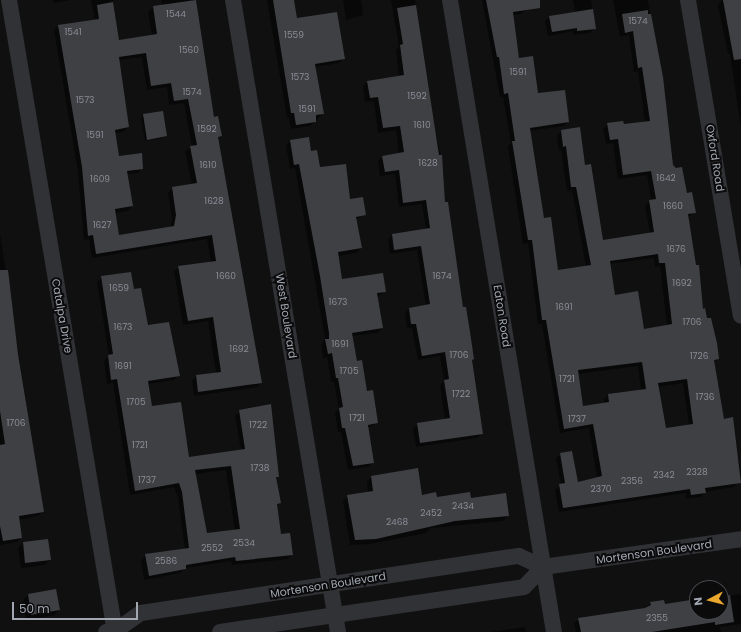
<!DOCTYPE html>
<html>
<head>
<meta charset="utf-8">
<style>
	body { margin:0 }
	#map { position:relative; width:741px; height:632px; overflow:hidden; background:#101011; font-family:Poppins,sans-serif }
	div>[style] { position:absolute }
	.shadow>* { inset:0; background:#0007 }
	.building>* { inset:0; background:#3f4044 }
	.minor>* { height:16px; margin:-8px; padding:0 8px; transform-origin:8px; border-radius:8px; background:#313236 }
	span { translate:-50% -50%; white-space:nowrap; text-align:center; line-height:1.15; -webkit-text-stroke:4px #0b0b0c; paint-order:stroke }
	.number-label { font-size:9px; color:#888d96 }
	.number-label span { -webkit-text-stroke-width:0 }
	.street-label { font-size:11px; color:#a1a7b1 }
	.north { position:absolute; left:689px; top:580px; width:40px; height:40px; box-sizing:border-box; background:#0b0b0c; border:1px solid #47494e; border-radius:50%; rotate:263deg; font-size:11px; font-weight:700; line-height:16px; text-align:center; color:#a1a7b1 }
	.north::after { content:''; display:block; margin:auto; width:14px; height:18px; background:#eba72e; clip-path:polygon(50% 0,100% 100%,50% 72%,0 100%) }
	.scale { position:absolute; left:12px; top:602px; width:126px; height:18px; box-sizing:border-box; border:2px solid #a1a7b1; border-top:0; padding-left:5px; font-size:12px; line-height:14px; white-space:nowrap; color:#a1a7b1; -webkit-text-stroke:3px #0b0b0c; paint-order:stroke }
</style>
</head>
<body>
<div id="map">
	<div class="shadow">
		<i style="clip-path:polygon(53px 0,71px 0,53px 3px)"></i>
		<i style="clip-path:polygon(evenodd,91px 0,113px 0,118px 41px,152px 36px,148px 12px,153px 7px,162px 6px,161px 0,194px 0,213px 118px,221px 136px,217px 139px,261px 382px,257px 387px,194px 396px,192px 381px,196px 376px,216px 373px,208px 321px,183px 325px,174px 271px,179px 267px,211px 262px,207px 239px,92px 258px,89px 239px,84px 240px,78px 172px,54px 30px,58px 26px,95px 20px,91px 0,142px 57px,147px 90px,167px 87px,169px 105px,184px 103px,192px 147px,185px 151px,192px 185px,172px 188px,168px 193px,172px 220px,170px 228px,118px 236px,115px 213px,128px 211px,132px 206px,127px 174px,138px 173px,142px 168px,118px 157px,115px 133px,123px 132px,128px 127px,118px 60px,142px 57px)"></i>
		<i style="clip-path:polygon(267px 0,293px 0,296px 19px,344px 58px,339px 63px,315px 67px,323px 114px,310px 126px,291px 129px,289px 118px,287px 118px)"></i>
		<i style="clip-path:polygon(343px 0,361px 0,363px 15px,346px 20px)"></i>
		<i style="clip-path:polygon(391px 0,415px 0,427px 89px,443px 167px,444px 203px,473px 359px,471px 361px,482px 433px,477px 438px,416px 447px,413px 429px,418px 424px,445px 420px,440px 385px,444px 381px,440px 356px,418px 360px,412px 328px,407px 328px,405px 313px,409px 309px,426px 306px,417px 250px,390px 254px,388px 239px,392px 235px,426px 229px,422px 204px,399px 207px,395px 174px,380px 176px,378px 161px,382px 157px,399px 154px,396px 130px,378px 133px,374px 101px,365px 102px,363px 86px,367px 82px,399px 77px,396px 50px,399px 47px)"></i>
		<i style="clip-path:polygon(evenodd,482px 0,524px 0,526px 10px,521px 14px,512px 15px,519px 59px,537px 94px,568px 121px,564px 126px,529px 131px,544px 219px,557px 271px,586px 267px,572px 190px,567px 191px,561px 150px,559px 151px,557px 136px,561px 131px,579px 129px,584px 166px,602px 241px,650px 234px,645px 206px,651px 200px,647px 175px,618px 179px,613px 143px,606px 144px,603px 129px,608px 124px,623px 126px,645px 122px,638px 71px,634px 72px,629px 35px,620px 37px,613px 0,648px 0,672px 165px,695px 212px,688px 217px,702px 310px,718px 358px,713px 363px,723px 420px,732px 418px,741px 474px,741px 479px,734px 487px,705px 492px,701px 497px,686px 499px,686px 493px,559px 512px,555px 490px,561px 485px,556px 458px,561px 454px,577px 483px,597px 478px,589px 428px,560px 433px,542px 324px,538px 324px,528px 243px,523px 244px,508px 147px,511px 143px,503px 97px,500px 97px,482px 0,654px 258px,655px 267px,660px 266px,667px 326px,643px 330px,614px 296px,609px 264px,654px 258px,482px 0,638px 366px,641px 390px,608px 395px,604px 399px,604px 404px,582px 407px,577px 374px,638px 366px,482px 0,683px 383px,689px 425px,665px 429px,658px 387px,683px 383px)"></i>
		<i style="clip-path:polygon(573px 0,591px 0,595px 28px,590px 33px,573px 35px,573px 31px,548px 36px,545px 21px,550px 16px,575px 12px)"></i>
		<i style="clip-path:polygon(722px 0,741px 0,741px 129px,730px 54px,728px 54px,718px 5px)"></i>
		<i style="clip-path:polygon(143px 115px,166px 136px,163px 138px,145px 141px,141px 118px)"></i>
		<i style="clip-path:polygon(291px 141px,311px 152px,319px 168px,365px 214px,355px 220px,361px 248px,356px 253px,337px 256px,342px 280px,385px 292px,377px 297px,382px 328px,377px 333px,352px 336px,356px 362px,377px 423px,368px 428px,373px 463px,368px 467px,348px 470px,341px 432px,338px 432px,335px 413px,339px 409px,334px 382px,331px 382px,327px 357px,323px 358px,321px 345px,325px 338px,295px 168px,290px 169px,286px 145px)"></i>
		<i style="clip-path:polygon(0 233px,43px 512px,38px 516px,18px 520px,21px 538px,17px 542px,0 545px)"></i>
		<i style="clip-path:polygon(evenodd,102px 277px,133px 290px,148px 327px,178px 375px,174px 380px,148px 384px,151px 407px,188px 458px,241px 450px,235px 416px,240px 411px,278px 476px,276px 479px,280px 503px,276px 506px,280px 535px,292px 554px,288px 559px,232px 565px,231px 561px,185px 568px,180px 573px,144px 580px,141px 560px,146px 555px,185px 549px,178px 497px,174px 487px,130px 495px,113px 383px,107px 384px,104px 361px,109px 356px,97px 282px,102px 277px,226px 470px,235px 531px,207px 534px,195px 474px,226px 470px)"></i>
		<i style="clip-path:polygon(371px 477px,422px 496px,470px 499px,508px 516px,503px 521px,431px 528px,426px 533px,370px 544px,350px 545px,343px 501px,348px 496px,368px 493px,367px 482px)"></i>
		<i style="clip-path:polygon(23px 543px,50px 560px,45px 565px,21px 568px,18px 548px)"></i>
		<i style="clip-path:polygon(741px 594px,741px 624px,720px 627px,721px 632px,576px 632px,574px 623px,579px 619px,646px 608px,651px 603px,664px 605px,697px 600px,697px 612px,721px 612px,721px 597px)"></i>
		<i style="clip-path:polygon(28px 595px,59px 610px,54px 615px,26px 620px,23px 600px)"></i>
		<i style="clip-path:polygon(525px 627px,526px 632px,490px 632px)"></i>
	</div>
	<div class="building">
		<i style="clip-path:polygon(evenodd,196px 0,214px 117px,218px 116px,222px 136px,218px 137px,262px 383px,198px 392px,196px 375px,221px 372px,213px 317px,188px 321px,178px 266px,216px 261px,212px 235px,96px 254px,93px 235px,88px 236px,82px 167px,58px 25px,99px 19px,97px 5px,113px 2px,119px 40px,157px 34px,153px 6px,196px 0,146px 53px,151px 86px,171px 83px,174px 101px,188px 99px,197px 145px,190px 146px,197px 183px,172px 187px,176px 215px,174px 226px,119px 235px,115px 209px,133px 206px,127px 171px,143px 169px,142px 153px,119px 156px,115px 130px,129px 127px,119px 57px,146px 53px)"></i>
		<i style="clip-path:polygon(273px 0,294px 0,297px 18px,337px 12px,345px 59px,315px 64px,324px 114px,316px 115px,316px 122px,296px 125px,294px 113px,291px 113px)"></i>
		<i style="clip-path:polygon(evenodd,486px 0,540px 0,540px 8px,513px 12px,519px 58px,533px 56px,538px 93px,565px 90px,569px 122px,530px 128px,544px 218px,551px 217px,558px 270px,591px 265px,576px 187px,571px 187px,566px 146px,563px 147px,561px 130px,580px 127px,585px 165px,591px 164px,603px 240px,654px 232px,649px 200px,656px 199px,651px 171px,623px 175px,618px 139px,610px 140px,607px 123px,623px 121px,624px 124px,650px 121px,642px 67px,638px 68px,633px 31px,625px 33px,622px 14px,648px 10px,648px 14px,651px 14px,663px 77px,673px 165px,676px 168px,682px 167px,687px 193px,692px 192px,696px 213px,688px 214px,696px 265px,699px 265px,703px 309px,705px 308px,707px 318px,711px 318px,717px 343px,719px 359px,714px 360px,724px 419px,733px 417px,741px 483px,705px 488px,706px 493px,691px 495px,690px 489px,563px 508px,559px 484px,565px 483px,560px 453px,572px 451px,578px 482px,602px 476px,593px 424px,564px 429px,546px 320px,542px 320px,532px 240px,528px 240px,512px 141px,515px 141px,508px 93px,504px 94px,499px 57px,497px 57px,486px 0,658px 254px,659px 263px,665px 263px,672px 324px,644px 329px,638px 291px,615px 295px,610px 261px,658px 254px,486px 0,642px 362px,646px 389px,608px 394px,609px 402px,583px 406px,578px 370px,642px 362px,486px 0,687px 379px,693px 424px,666px 428px,658px 383px,687px 379px)"></i>
		<i style="clip-path:polygon(723px 0,741px 0,741px 59px,734px 60px)"></i>
		<i style="clip-path:polygon(416px 5px,439px 155px,442px 155px,445px 202px,448px 202px,463px 307px,466px 307px,470px 332px,474px 359px,472px 360px,483px 434px,420px 443px,417px 423px,450px 418px,444px 380px,449px 379px,445px 352px,422px 356px,416px 324px,411px 324px,409px 308px,430px 304px,421px 246px,394px 250px,392px 234px,430px 228px,426px 200px,403px 203px,399px 170px,385px 172px,382px 156px,404px 152px,400px 126px,383px 128px,378px 97px,370px 98px,367px 81px,404px 75px,400px 45px,403px 44px,397px 8px)"></i>
		<i style="clip-path:polygon(593px 9px,596px 29px,577px 31px,577px 28px,552px 32px,549px 16px)"></i>
		<i style="clip-path:polygon(163px 111px,167px 136px,147px 140px,143px 114px)"></i>
		<i style="clip-path:polygon(309px 137px,311px 151px,317px 150px,320px 167px,346px 164px,350px 199px,363px 197px,366px 215px,356px 217px,362px 248px,338px 252px,342px 279px,383px 273px,386px 292px,377px 293px,383px 328px,352px 333px,357px 361px,362px 360px,367px 391px,373px 390px,378px 423px,368px 425px,374px 463px,353px 466px,345px 428px,342px 428px,339px 408px,343px 407px,338px 378px,336px 378px,332px 353px,328px 354px,325px 339px,329px 339px,329px 333px,320px 276px,299px 164px,294px 165px,290px 140px)"></i>
		<i style="clip-path:polygon(0 270px,8px 270px,18px 354px,44px 512px,19px 516px,22px 538px,3px 541px,0 526px,0 445px,5px 444px,0 411px)"></i>
		<i style="clip-path:polygon(evenodd,131px 272px,134px 289px,141px 288px,148px 325px,169px 322px,180px 376px,148px 381px,152px 406px,181px 402px,189px 457px,245px 449px,239px 410px,271px 404px,279px 477px,276px 477px,281px 503px,277px 504px,281px 534px,290px 533px,293px 555px,236px 561px,235px 557px,186px 565px,186px 569px,149px 576px,145px 554px,189px 548px,182px 492px,179px 483px,135px 491px,117px 379px,111px 380px,108px 355px,113px 354px,101px 276px,131px 272px,231px 466px,240px 529px,207px 533px,195px 470px,231px 466px)"></i>
		<i style="clip-path:polygon(418px 468px,422px 495px,436px 492px,437px 497px,470px 492px,471px 498px,506px 493px,509px 516px,455px 521px,376px 539px,355px 540px,347px 495px,373px 491px,371px 476px)"></i>
		<i style="clip-path:polygon(48px 539px,51px 560px,25px 563px,23px 542px)"></i>
		<i style="clip-path:polygon(56px 589px,60px 610px,31px 615px,28px 594px)"></i>
		<i style="clip-path:polygon(730px 595px,734px 622px,715px 625px,715px 622px,652px 632px,581px 632px,578px 618px,645px 608px,651px 605px,650px 602px,664px 600px,665px 604px,697px 599px,697px 612px,721px 612px,721px 596px)"></i>
	</div>
	<div class="minor">
		<i style="left:9px;top:0;width:641px;rotate:80.48deg"></i>
		<i style="left:233px;top:0;width:641px;rotate:80.57deg"></i>
		<i style="left:450px;top:0;width:640px;rotate:80.66deg"></i>
		<i style="left:688px;top:0;width:320px;rotate:80.5deg"></i>
		<i style="left:106px;top:632px;width:9px;rotate:-6deg"></i>
		<i style="left:115px;top:631px;width:32px;rotate:-35deg"></i>
		<i style="left:141px;top:613px;width:382px;rotate:-8.6deg"></i>
		<i style="left:519px;top:556px;width:26px;rotate:25deg"></i>
		<i style="left:543px;top:567px;width:200px;rotate:-8deg"></i>
		<i style="left:220px;top:632px;width:307px;rotate:-8.4deg"></i>
		<i style="left:524px;top:587px;width:28px;rotate:-46deg"></i>
	</div>
	<div class="number-label">
		<span style="left:176px;top:14px">1544</span>
		<span style="left:638px;top:21px">1574</span>
		<span style="left:73px;top:32px">1541</span>
		<span style="left:294px;top:35px">1559</span>
		<span style="left:189px;top:50px">1560</span>
		<span style="left:518px;top:72px">1591</span>
		<span style="left:300px;top:77px">1573</span>
		<span style="left:192px;top:92px">1574</span>
		<span style="left:417px;top:96px">1592</span>
		<span style="left:85px;top:100px">1573</span>
		<span style="left:307px;top:109px">1591</span>
		<span style="left:422px;top:125px">1610</span>
		<span style="left:207px;top:129px">1592</span>
		<span style="left:95px;top:135px">1591</span>
		<span style="left:428px;top:163px">1628</span>
		<span style="left:208px;top:165px">1610</span>
		<span style="left:666px;top:178px">1642</span>
		<span style="left:100px;top:179px">1609</span>
		<span style="left:214px;top:201px">1628</span>
		<span style="left:673px;top:206px">1660</span>
		<span style="left:102px;top:225px">1627</span>
		<span style="left:676px;top:249px">1676</span>
		<span style="left:226px;top:276px">1660</span>
		<span style="left:442px;top:276px">1674</span>
		<span style="left:682px;top:283px">1692</span>
		<span style="left:119px;top:288px">1659</span>
		<span style="left:338px;top:302px">1673</span>
		<span style="left:564px;top:307px">1691</span>
		<span style="left:692px;top:322px">1706</span>
		<span style="left:123px;top:327px">1673</span>
		<span style="left:340px;top:344px">1691</span>
		<span style="left:239px;top:349px">1692</span>
		<span style="left:459px;top:355px">1706</span>
		<span style="left:699px;top:356px">1726</span>
		<span style="left:123px;top:366px">1691</span>
		<span style="left:349px;top:371px">1705</span>
		<span style="left:567px;top:379px">1721</span>
		<span style="left:461px;top:394px">1722</span>
		<span style="left:705px;top:397px">1736</span>
		<span style="left:136px;top:402px">1705</span>
		<span style="left:357px;top:418px">1721</span>
		<span style="left:577px;top:419px">1737</span>
		<span style="left:16px;top:423px">1706</span>
		<span style="left:258px;top:425px">1722</span>
		<span style="left:140px;top:445px">1721</span>
		<span style="left:260px;top:468px">1738</span>
		<span style="left:697px;top:472px">2328</span>
		<span style="left:664px;top:475px">2342</span>
		<span style="left:147px;top:480px">1737</span>
		<span style="left:632px;top:481px">2356</span>
		<span style="left:601px;top:489px">2370</span>
		<span style="left:463px;top:506px">2434</span>
		<span style="left:431px;top:513px">2452</span>
		<span style="left:397px;top:522px">2468</span>
		<span style="left:244px;top:543px">2534</span>
		<span style="left:212px;top:548px">2552</span>
		<span style="left:166px;top:561px">2586</span>
		<span style="left:657px;top:618px">2355</span>
	</div>
	<div class="street-label">
		<span style="left:715px;top:158px;rotate:81deg">Oxford Road</span>
		<span style="left:62px;top:316px;rotate:80deg">Catalpa Drive</span>
		<span style="left:286px;top:316px;rotate:81deg">West Boulevard</span>
		<span style="left:502px;top:316px;rotate:81deg">Eaton Road</span>
		<span style="left:654px;top:552px;rotate:-8deg">Mortenson Boulevard</span>
		<span style="left:328px;top:585px;rotate:-9deg">Mortenson Boulevard</span>
	</div>
	<div class="north">N</div>
	<div class="scale">50 m</div>
</div>
</body>
</html>
